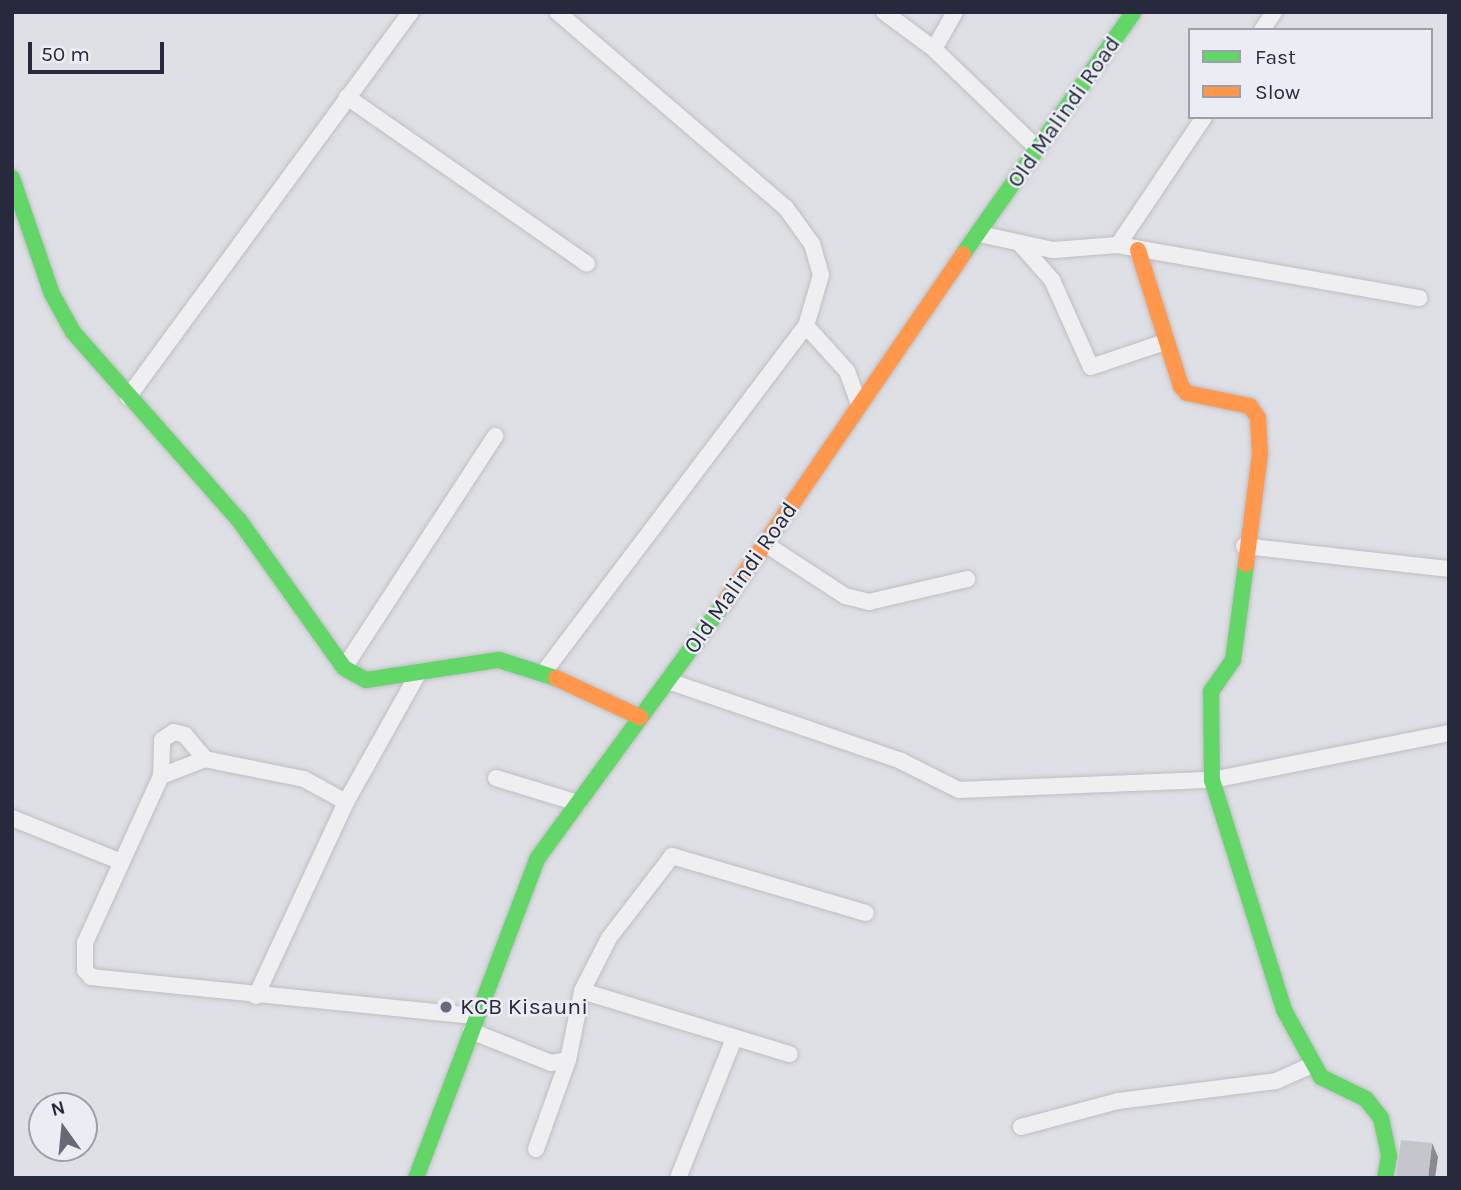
<!DOCTYPE html>
<html>
<head>
<meta charset="utf-8">
<style>
	body { margin:0 }
	#map { position:relative; width:1461px; height:1190px; overflow:hidden; background:#dfe0e5; font-family:Karla,sans-serif }
	div>[style] { position:absolute }
	.roads { filter:drop-shadow(0 0 2px #bebec3) drop-shadow(0 0 2px #bebec3) }
	.street>* { height:16px; margin:-8px; padding:0 8px; transform-origin:8px; border-radius:8px; background:#efeff1 }
	.fast>* { height:16px; margin:-8px; padding:0 8px; transform-origin:8px; border-radius:8px; background:#63d668 }
	.slow>* { height:16px; margin:-8px; padding:0 8px; transform-origin:8px; border-radius:8px; background:#ff974d }
	.shaded-wall>* { inset:0; background:#8a8b8e }
	.building>* { inset:0; background:#c5c6cb }
	.dots>* { width:19px; height:19px; translate:-50% -50%; box-sizing:border-box; border:4px solid #ecedf4; border-radius:50% }
	span { translate:-50% -50%; white-space:nowrap; text-align:center; line-height:1.15; -webkit-text-stroke:5px #ecedf4; paint-order:stroke }
	.street-label { font-size:23px; color:#27293d }
	.poi-label { font-size:23px; color:#27293d }
	.left { translate:0 -50%; text-align:left }
	.frame { position:absolute; inset:0; border:14px solid #27293d; pointer-events:none }
	.legend { position:absolute; left:1188px; top:28px; width:245px; height:91px; box-sizing:border-box; background:#ecedf4; border:2px solid #9d9fab; margin:0; padding:9px 12px; list-style:none; font-size:21px; color:#27293d }
	.legend li { display:flex; align-items:center; gap:14px; height:35px }
	.legend b { width:35px; border:2px solid #9d9fab }
	.north { position:absolute; left:28px; top:1092px; width:70px; height:70px; box-sizing:border-box; background:#ecedf4; border:2px solid #9d9fab; border-radius:50%; rotate:345deg; font-size:19px; font-weight:700; line-height:28px; text-align:center; color:#27293d }
	.north::after { content:''; display:block; margin:auto; width:24px; height:32px; background:#676978; clip-path:polygon(50% 0,100% 100%,50% 72%,0 100%) }
	.scale { position:absolute; left:28px; top:42px; width:136px; height:32px; box-sizing:border-box; border:4px solid #27293d; border-top:0; padding-left:9px; font-size:21px; line-height:24px; white-space:nowrap; color:#27293d; -webkit-text-stroke:5px #ecedf4; paint-order:stroke }
</style>
</head>
<body>
<div id="map">
	<div class="roads">
		<div class="street">
			<i style="left:884px;top:12px;width:62px;rotate:36.5deg"></i>
			<i style="left:934px;top:49px;width:143px;rotate:43.9deg"></i>
			<i style="left:1262px;top:30px;width:22px;rotate:-56deg"></i>
			<i style="left:934px;top:49px;width:43px;rotate:-60.4deg"></i>
			<i style="left:347px;top:97px;width:292px;rotate:34.8deg"></i>
			<i style="left:980px;top:234px;width:75px;rotate:12.4deg"></i>
			<i style="left:1053px;top:250px;width:65px;rotate:-4.4deg"></i>
			<i style="left:1118px;top:245px;width:306px;rotate:10deg"></i>
			<i style="left:1118px;top:245px;width:154px;rotate:-56.1deg"></i>
			<i style="left:1022px;top:246px;width:45px;rotate:48.6deg"></i>
			<i style="left:1052px;top:280px;width:95px;rotate:65.9deg"></i>
			<i style="left:1091px;top:367px;width:78px;rotate:-18.7deg"></i>
			<i style="left:806px;top:326px;width:61px;rotate:47.7deg"></i>
			<i style="left:847px;top:371px;width:33px;rotate:70deg"></i>
			<i style="left:128px;top:397px;width:478px;rotate:-53.7deg"></i>
			<i style="left:767px;top:545px;width:93px;rotate:33.2deg"></i>
			<i style="left:845px;top:596px;width:25px;rotate:14deg"></i>
			<i style="left:869px;top:602px;width:101px;rotate:-13.2deg"></i>
			<i style="left:1244px;top:546px;width:206px;rotate:6.4deg"></i>
			<i style="left:344px;top:668px;width:277px;rotate:-56.9deg"></i>
			<i style="left:544px;top:672px;width:434px;rotate:-52.9deg"></i>
			<i style="left:806px;top:326px;width:53px;rotate:-73.6deg"></i>
			<i style="left:821px;top:275px;width:32px;rotate:-106deg"></i>
			<i style="left:812px;top:244px;width:44px;rotate:-125.8deg"></i>
			<i style="left:786px;top:208px;width:301px;rotate:-139.4deg"></i>
			<i style="left:668px;top:681px;width:246px;rotate:18.9deg"></i>
			<i style="left:901px;top:761px;width:65px;rotate:26.6deg"></i>
			<i style="left:959px;top:790px;width:253px;rotate:-2.3deg"></i>
			<i style="left:1212px;top:780px;width:242px;rotate:-11.2deg"></i>
			<i style="left:161px;top:776px;width:36px;rotate:-88deg"></i>
			<i style="left:162px;top:740px;width:14px;rotate:-34deg"></i>
			<i style="left:174px;top:732px;width:11px;rotate:15deg"></i>
			<i style="left:185px;top:735px;width:31px;rotate:50deg"></i>
			<i style="left:496px;top:778px;width:86px;rotate:17deg"></i>
			<i style="left:346px;top:802px;width:48px;rotate:-151.3deg"></i>
			<i style="left:304px;top:779px;width:101px;rotate:-168.6deg"></i>
			<i style="left:205px;top:759px;width:47px;rotate:158.9deg"></i>
			<i style="left:161px;top:776px;width:183px;rotate:114.5deg"></i>
			<i style="left:85px;top:943px;width:27px;rotate:90deg"></i>
			<i style="left:85px;top:970px;width:9px;rotate:49deg"></i>
			<i style="left:91px;top:977px;width:387px;rotate:5.8deg"></i>
			<i style="left:12px;top:818px;width:115px;rotate:21.9deg"></i>
			<i style="left:582px;top:991px;width:217px;rotate:16.9deg"></i>
			<i style="left:256px;top:996px;width:214px;rotate:-65.1deg"></i>
			<i style="left:346px;top:802px;width:149px;rotate:-60.7deg"></i>
			<i style="left:471px;top:1031px;width:86px;rotate:21.8deg"></i>
			<i style="left:551px;top:1063px;width:17px;rotate:-10deg"></i>
			<i style="left:568px;top:1060px;width:70px;rotate:-78.5deg"></i>
			<i style="left:582px;top:991px;width:59px;rotate:-63deg"></i>
			<i style="left:609px;top:938px;width:103px;rotate:-52.5deg"></i>
			<i style="left:672px;top:856px;width:202px;rotate:16.4deg"></i>
			<i style="left:1021px;top:1127px;width:100px;rotate:-15deg"></i>
			<i style="left:1118px;top:1101px;width:159px;rotate:-7.2deg"></i>
			<i style="left:1276px;top:1081px;width:39px;rotate:-24deg"></i>
			<i style="left:536px;top:1149px;width:95px;rotate:-70.2deg"></i>
			<i style="left:678px;top:1178px;width:148px;rotate:-68.1deg"></i>
		</div>
		<div class="fast">
			<i style="left:12px;top:178px;width:123px;rotate:71deg"></i>
			<i style="left:52px;top:294px;width:43px;rotate:61.1deg"></i>
			<i style="left:73px;top:332px;width:251px;rotate:48.6deg"></i>
			<i style="left:239px;top:520px;width:181px;rotate:54.6deg"></i>
			<i style="left:344px;top:668px;width:25px;rotate:29deg"></i>
			<i style="left:366px;top:680px;width:134px;rotate:-8.6deg"></i>
			<i style="left:499px;top:660px;width:60px;rotate:17.5deg"></i>
			<i style="left:963px;top:254px;width:296px;rotate:-54.8deg"></i>
			<i style="left:1246px;top:564px;width:97px;rotate:97.7deg"></i>
			<i style="left:1233px;top:660px;width:38px;rotate:125deg"></i>
			<i style="left:1211px;top:691px;width:89px;rotate:89.4deg"></i>
			<i style="left:1212px;top:780px;width:241px;rotate:72.6deg"></i>
			<i style="left:1284px;top:1010px;width:77px;rotate:61.1deg"></i>
			<i style="left:1321px;top:1077px;width:50px;rotate:26.1deg"></i>
			<i style="left:1366px;top:1099px;width:24px;rotate:52deg"></i>
			<i style="left:1381px;top:1118px;width:39px;rotate:78deg"></i>
			<i style="left:1389px;top:1156px;width:22px;rotate:100deg"></i>
			<i style="left:416px;top:1178px;width:341px;rotate:-69.2deg"></i>
			<i style="left:537px;top:859px;width:315px;rotate:-53.8deg"></i>
		</div>
		<div class="slow">
			<i style="left:1138px;top:250px;width:143px;rotate:72.5deg"></i>
			<i style="left:1181px;top:386px;width:9px;rotate:49deg"></i>
			<i style="left:1187px;top:393px;width:64px;rotate:11.7deg"></i>
			<i style="left:1250px;top:406px;width:14px;rotate:56deg"></i>
			<i style="left:1258px;top:418px;width:36px;rotate:87deg"></i>
			<i style="left:1260px;top:454px;width:111px;rotate:97.3deg"></i>
			<i style="left:723px;top:605px;width:425px;rotate:-55.6deg"></i>
			<i style="left:556px;top:678px;width:93px;rotate:24.9deg"></i>
		</div>
	</div>
	<div class="shaded-wall">
		<i style="clip-path:polygon(1432px 1143px,1438px 1157px,1435px 1178px,1428px 1178px)"></i>
	</div>
	<div class="building">
		<i style="clip-path:polygon(1401px 1140px,1432px 1143px,1428px 1178px,1396px 1178px)"></i>
	</div>
	<div class="dots">
		<i style="left:446px;top:1007px;background:#676978"></i>
	</div>
	<div class="street-label">
		<span style="left:1064px;top:112px;rotate:-55deg">Old Malindi Road</span>
		<span style="left:741px;top:578px;rotate:-55deg">Old Malindi Road</span>
	</div>
	<div class="poi-label">
		<span class="left" style="left:460px;top:1007px">KCB Kisauni</span>
	</div>
	<div class="frame"></div>
	<ul class="legend">
	<li><b style="height:9px;background:#63d668"></b>Fast</li>
	<li><b style="height:9px;background:#ff974d"></b>Slow</li>
	</ul>
	<div class="north">N</div>
	<div class="scale">50 m</div>
</div>
</body>
</html>
